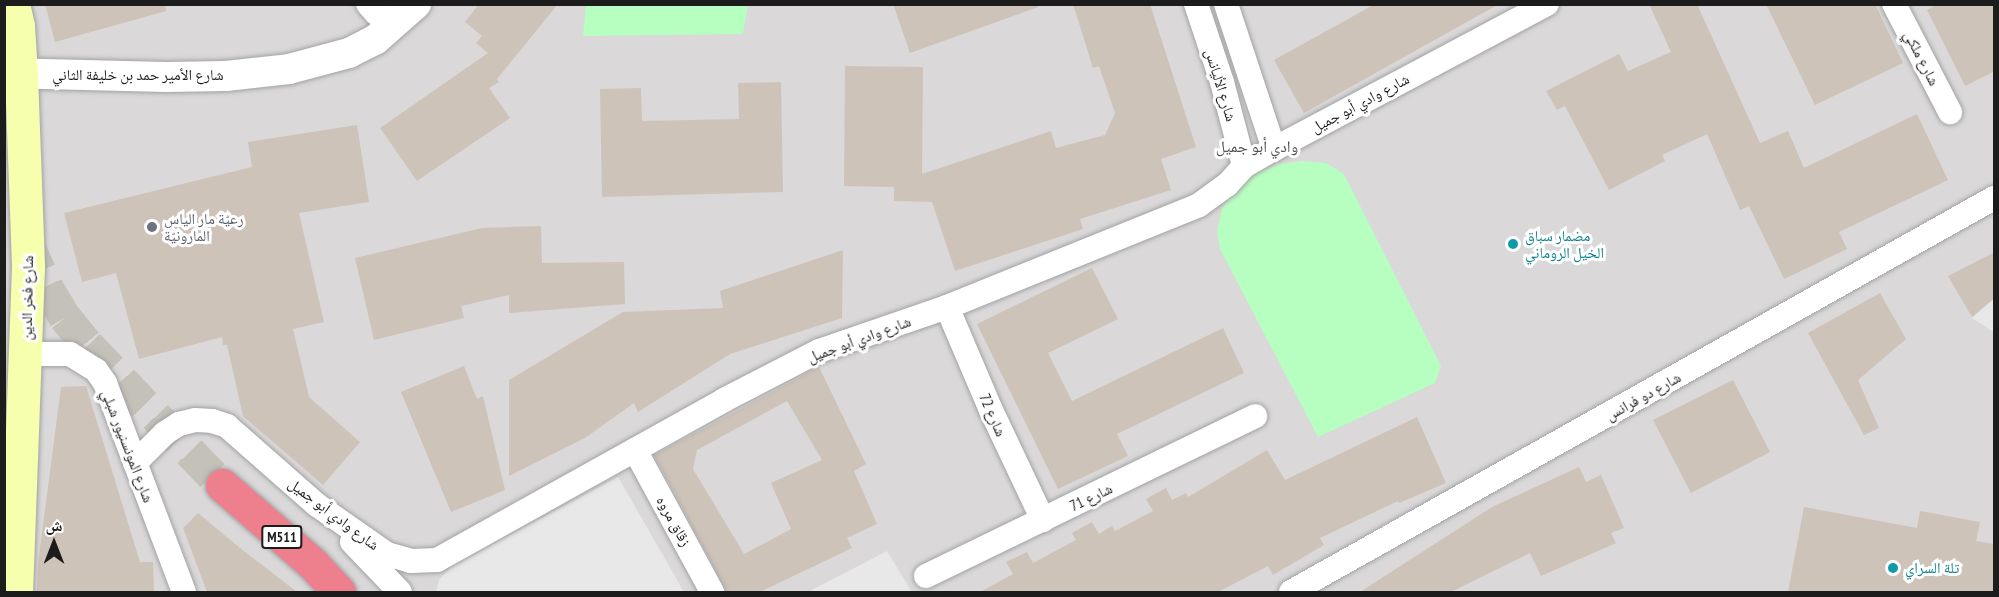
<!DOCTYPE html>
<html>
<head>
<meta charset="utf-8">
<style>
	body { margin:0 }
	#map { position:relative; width:1999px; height:597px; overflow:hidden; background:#eeeae0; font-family:"PT Sans Narrow","Noto Naskh Arabic",sans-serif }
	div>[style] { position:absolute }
	.residential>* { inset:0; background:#dad8d8 }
	.park>* { inset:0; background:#b7fec1 }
	.parking>* { inset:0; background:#e8e8e8 }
	.building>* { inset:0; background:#cec3b9 }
	.motorway-tunnel>* { height:33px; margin-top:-16.5px; transform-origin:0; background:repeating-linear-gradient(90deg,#c4c1b9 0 33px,transparent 0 49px) }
	.roads { filter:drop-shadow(0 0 2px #a3a3a3) drop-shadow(0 0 2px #a3a3a3) }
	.minor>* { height:24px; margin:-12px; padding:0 12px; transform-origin:12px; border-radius:12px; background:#fff }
	.tertiary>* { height:30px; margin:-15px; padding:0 15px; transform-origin:15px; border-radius:15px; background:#fff }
	.secondary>* { height:33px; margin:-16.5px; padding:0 16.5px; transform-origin:16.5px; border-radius:16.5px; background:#f6ffad }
	.motorway>* { height:33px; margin:-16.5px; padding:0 16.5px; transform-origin:16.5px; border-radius:16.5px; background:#ee7f8d }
	.dots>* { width:16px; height:16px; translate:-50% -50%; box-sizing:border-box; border:3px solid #fff; border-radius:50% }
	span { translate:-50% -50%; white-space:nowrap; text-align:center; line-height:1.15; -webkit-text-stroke:6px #fff; paint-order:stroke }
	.shield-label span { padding:2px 4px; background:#fff; border:2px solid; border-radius:4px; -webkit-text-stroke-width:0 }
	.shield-label { font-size:14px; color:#1c1c1c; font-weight:700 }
	.street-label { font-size:15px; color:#1c1c1c }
	.worship-label { font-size:15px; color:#5b616d }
	.left { translate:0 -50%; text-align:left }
	.culture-label { font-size:15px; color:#0d838f }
	.neighbourhood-label { font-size:16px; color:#4f4f4f }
	.frame { position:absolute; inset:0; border:6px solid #1c1c1c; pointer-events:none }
	.north { position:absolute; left:24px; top:513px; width:60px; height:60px; -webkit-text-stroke:4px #fff; paint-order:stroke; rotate:0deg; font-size:16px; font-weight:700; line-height:24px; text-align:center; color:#1c1c1c }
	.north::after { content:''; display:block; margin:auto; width:21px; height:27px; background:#1c1c1c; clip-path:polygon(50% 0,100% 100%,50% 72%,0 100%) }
</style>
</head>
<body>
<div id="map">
	<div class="residential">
		<i style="clip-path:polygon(4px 5px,1994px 5px,1994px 592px,5px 592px)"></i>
	</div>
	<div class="park">
		<i style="clip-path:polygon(586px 5px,586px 4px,748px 5px,743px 34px,583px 36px)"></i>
		<i style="clip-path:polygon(1303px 161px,1326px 163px,1344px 174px,1441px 366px,1435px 383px,1318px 437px,1220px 249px,1217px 232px,1222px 208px,1237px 188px,1258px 172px,1279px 164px)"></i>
	</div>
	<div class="parking">
		<i style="clip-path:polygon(1994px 298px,1994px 332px,1972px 318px)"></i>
		<i style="clip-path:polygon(618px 477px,684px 592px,436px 592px,439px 580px,451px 567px)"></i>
		<i style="clip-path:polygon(887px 551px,912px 592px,808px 592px)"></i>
	</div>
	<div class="building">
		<i style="clip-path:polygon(45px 4px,165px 4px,166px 11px,55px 42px)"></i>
		<i style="clip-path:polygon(479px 4px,558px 4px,497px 79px,499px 82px,489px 88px,510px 118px,417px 181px,380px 128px,488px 53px,476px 43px,482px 36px,465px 22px)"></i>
		<i style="clip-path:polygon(893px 4px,1037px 4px,1038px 7px,910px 53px)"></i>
		<i style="clip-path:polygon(1073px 4px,1150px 4px,1196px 147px,1161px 159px,1171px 190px,1080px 219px,1083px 229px,955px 271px,932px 202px,894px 201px,894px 187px,844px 186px,845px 66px,923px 67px,922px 174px,1051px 131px,1056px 148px,1105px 135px,1115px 113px,1099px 66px,1093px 68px)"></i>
		<i style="clip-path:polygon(1375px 4px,1499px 4px,1304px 113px,1274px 60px)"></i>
		<i style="clip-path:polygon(1649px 4px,1697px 4px,1760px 143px,1788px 131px,1804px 168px,1917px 114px,1948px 180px,1839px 232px,1847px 249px,1784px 279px,1749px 206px,1740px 210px,1707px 134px,1662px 155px,1665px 161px,1609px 190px,1565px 106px,1557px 110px,1546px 91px,1619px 54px,1628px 71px,1671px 52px)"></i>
		<i style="clip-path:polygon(1766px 4px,1875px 4px,1903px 63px,1815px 105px)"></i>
		<i style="clip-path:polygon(1938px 4px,1995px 4px,1995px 71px,1965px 86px,1927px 10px)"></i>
		<i style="clip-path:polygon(781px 82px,783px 192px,602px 197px,600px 89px,641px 88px,642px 121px,739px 119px,738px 83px)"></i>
		<i style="clip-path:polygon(357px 125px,369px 202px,299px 213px,324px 322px,293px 329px,309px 397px,360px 442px,323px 485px,243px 416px,227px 345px,223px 345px,222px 337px,139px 359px,116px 273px,82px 282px,64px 213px,252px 167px,248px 142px)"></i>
		<i style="clip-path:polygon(541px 226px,542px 263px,624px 262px,625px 304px,509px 313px,509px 295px,461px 306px,464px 318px,374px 340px,355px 258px,482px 228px)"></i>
		<i style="clip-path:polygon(843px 250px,842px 318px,730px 354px,638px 412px,634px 403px,585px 438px,509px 476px,509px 380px,623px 312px,723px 308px,720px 291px)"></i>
		<i style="clip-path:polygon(1995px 252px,1995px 298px,1972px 317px,1948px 276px)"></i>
		<i style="clip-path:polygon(1092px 268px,1118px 319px,1048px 353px,1072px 401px,1223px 328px,1244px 373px,1117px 434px,1128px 456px,1058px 489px,977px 324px)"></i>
		<i style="clip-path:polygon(1880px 293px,1906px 339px,1858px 380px,1879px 428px,1864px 435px,1808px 333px)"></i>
		<i style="clip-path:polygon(464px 366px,477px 399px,483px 396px,505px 490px,451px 512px,401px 392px)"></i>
		<i style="clip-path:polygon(evenodd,819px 367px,866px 464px,854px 471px,877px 524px,847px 538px,852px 548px,760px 592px,727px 592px,654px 455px,819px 367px,787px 401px,822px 460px,771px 483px,791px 529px,744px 554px,693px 469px,697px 450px,787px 401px)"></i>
		<i style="clip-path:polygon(1733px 380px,1770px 452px,1691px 493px,1653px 420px)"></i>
		<i style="clip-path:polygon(86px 386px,140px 562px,153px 562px,154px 592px,37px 592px,38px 564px,61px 387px)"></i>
		<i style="clip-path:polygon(1417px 417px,1446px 483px,1399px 503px,1398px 501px,1320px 538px,1324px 545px,1273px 575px,1268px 566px,1218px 592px,980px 592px,1013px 574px,1006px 562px,1027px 552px,1033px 563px,1076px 540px,1072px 533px,1092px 522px,1099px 534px,1112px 526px,1115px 531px,1153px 511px,1146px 499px,1166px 488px,1172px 500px,1186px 493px,1188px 497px,1267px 450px,1285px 480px)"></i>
		<i style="clip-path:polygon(1579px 467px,1586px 482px,1601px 475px,1624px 528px,1611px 533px,1616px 543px,1541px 576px,1530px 553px,1451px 592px,1360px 592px,1492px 507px)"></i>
		<i style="clip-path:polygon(1804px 507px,1917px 528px,1920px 511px,1980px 522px,1976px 541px,1995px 544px,1995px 592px,1788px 592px)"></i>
		<i style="clip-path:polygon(198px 513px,240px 548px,297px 592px,207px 592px,183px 528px)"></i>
	</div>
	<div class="motorway-tunnel">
		<i style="left:4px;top:86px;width:54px;rotate:84.7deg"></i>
		<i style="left:26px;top:241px;width:53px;rotate:65.4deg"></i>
		<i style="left:48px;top:289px;width:33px;rotate:59deg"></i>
		<i style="left:65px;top:317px;width:36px;rotate:51deg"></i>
		<i style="left:88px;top:345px;width:194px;rotate:46.3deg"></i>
	</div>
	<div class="roads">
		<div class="minor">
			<i style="left:368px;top:4px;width:12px;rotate:48deg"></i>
			<i style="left:376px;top:13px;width:24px;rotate:24deg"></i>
			<i style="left:1196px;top:4px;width:82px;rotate:71.6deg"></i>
			<i style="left:1222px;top:82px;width:87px;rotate:75.3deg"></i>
			<i style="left:1226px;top:4px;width:153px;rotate:71.7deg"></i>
			<i style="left:1894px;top:4px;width:122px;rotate:62.6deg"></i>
			<i style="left:947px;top:307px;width:110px;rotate:66.9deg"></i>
			<i style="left:990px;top:408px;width:124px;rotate:64.7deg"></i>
			<i style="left:26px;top:354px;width:44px"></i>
			<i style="left:70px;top:354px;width:31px;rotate:32deg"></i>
			<i style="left:96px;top:370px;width:16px;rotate:55deg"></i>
			<i style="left:105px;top:383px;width:223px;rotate:69.3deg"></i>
			<i style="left:635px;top:450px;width:162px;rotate:61.5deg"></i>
			<i style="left:135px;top:463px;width:42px;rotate:-45deg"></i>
			<i style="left:165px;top:433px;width:17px;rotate:-33deg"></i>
			<i style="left:179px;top:424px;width:16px;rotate:-14deg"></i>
			<i style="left:195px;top:420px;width:17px;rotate:3deg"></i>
			<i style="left:212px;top:421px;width:16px;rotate:18deg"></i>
			<i style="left:227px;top:426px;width:120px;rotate:41.3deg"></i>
			<i style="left:317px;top:505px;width:85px;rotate:35deg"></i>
			<i style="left:387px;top:554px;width:25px;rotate:16deg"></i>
			<i style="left:411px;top:561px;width:26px;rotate:-2deg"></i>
			<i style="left:437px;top:560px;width:329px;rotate:-29.1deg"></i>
			<i style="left:724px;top:400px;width:107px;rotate:-27.3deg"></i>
			<i style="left:819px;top:351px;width:135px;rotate:-19deg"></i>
			<i style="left:947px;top:307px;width:272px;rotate:-22deg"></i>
			<i style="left:1199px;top:205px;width:34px;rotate:-36deg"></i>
			<i style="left:1227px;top:185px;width:25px;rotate:-48deg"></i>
			<i style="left:1244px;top:166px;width:34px;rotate:-30deg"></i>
			<i style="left:1274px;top:149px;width:309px;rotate:-28deg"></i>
			<i style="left:352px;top:542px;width:69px;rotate:46.2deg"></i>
			<i style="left:926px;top:576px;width:366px;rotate:-25.9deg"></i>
			<i style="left:1291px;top:592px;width:806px;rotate:-29.27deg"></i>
		</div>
		<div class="tertiary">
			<i style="left:4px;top:73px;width:162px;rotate:1.4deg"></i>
			<i style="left:166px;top:77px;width:60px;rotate:-1deg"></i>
			<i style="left:226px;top:76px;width:63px;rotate:-6.3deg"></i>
			<i style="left:289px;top:69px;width:62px;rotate:-14.9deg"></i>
			<i style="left:349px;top:53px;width:29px;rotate:-27deg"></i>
			<i style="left:375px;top:40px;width:55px;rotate:-41.3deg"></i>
		</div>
		<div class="secondary">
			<i style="left:13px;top:4px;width:23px;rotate:77deg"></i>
			<i style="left:18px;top:26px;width:48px;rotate:86.4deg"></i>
			<i style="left:21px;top:74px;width:193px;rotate:87.9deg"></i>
			<i style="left:28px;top:267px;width:325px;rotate:92.1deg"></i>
		</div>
		<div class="motorway">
			<i style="left:222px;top:485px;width:119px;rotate:40.9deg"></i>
			<i style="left:312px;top:563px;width:40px;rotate:47deg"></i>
		</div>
	</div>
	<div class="dots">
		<i style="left:152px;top:227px;background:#6b7280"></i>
		<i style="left:1513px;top:244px;background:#0f9aa8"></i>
		<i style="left:1893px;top:568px;background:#0f9aa8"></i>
	</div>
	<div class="shield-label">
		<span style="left:282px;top:537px">M511</span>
	</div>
	<div class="street-label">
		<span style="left:1922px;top:58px;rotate:63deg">شارع ملكي</span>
		<span style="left:138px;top:75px">شارع الأمير حمد بن خليفة الثاني</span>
		<span style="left:1221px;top:85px;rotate:73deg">شارع الأليانس</span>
		<span style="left:1360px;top:103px;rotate:-28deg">شارع وادي أبو جميل</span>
		<span style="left:27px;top:298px;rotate:-89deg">شارع فخر الدين</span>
		<span style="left:859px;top:339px;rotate:-20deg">شارع وادي أبو جميل</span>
		<span style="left:1643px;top:396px;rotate:-29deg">شارع دو فرانس</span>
		<span style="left:993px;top:415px;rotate:66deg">شارع 72</span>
		<span style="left:128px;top:446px;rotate:69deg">شارع المونسنيور شبلي</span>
		<span style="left:1091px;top:497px;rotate:-26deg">شارع 71</span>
		<span style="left:334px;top:514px;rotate:37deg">شارع وادي أبو جميل</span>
		<span style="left:674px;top:521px;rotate:61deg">زقاق مروه</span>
	</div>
	<div class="worship-label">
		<span class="left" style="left:164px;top:227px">رعيّة مار الياس<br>المارونيّة</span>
	</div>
	<div class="culture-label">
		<span class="left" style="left:1525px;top:244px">مضمار سباق<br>الخيل الروماني</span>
		<span class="left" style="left:1905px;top:568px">تلة السراي</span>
	</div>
	<div class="neighbourhood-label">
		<span style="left:1257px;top:146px">وادي أبو جميل</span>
	</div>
	<div class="frame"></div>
	<div class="north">ش</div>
</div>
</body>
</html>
